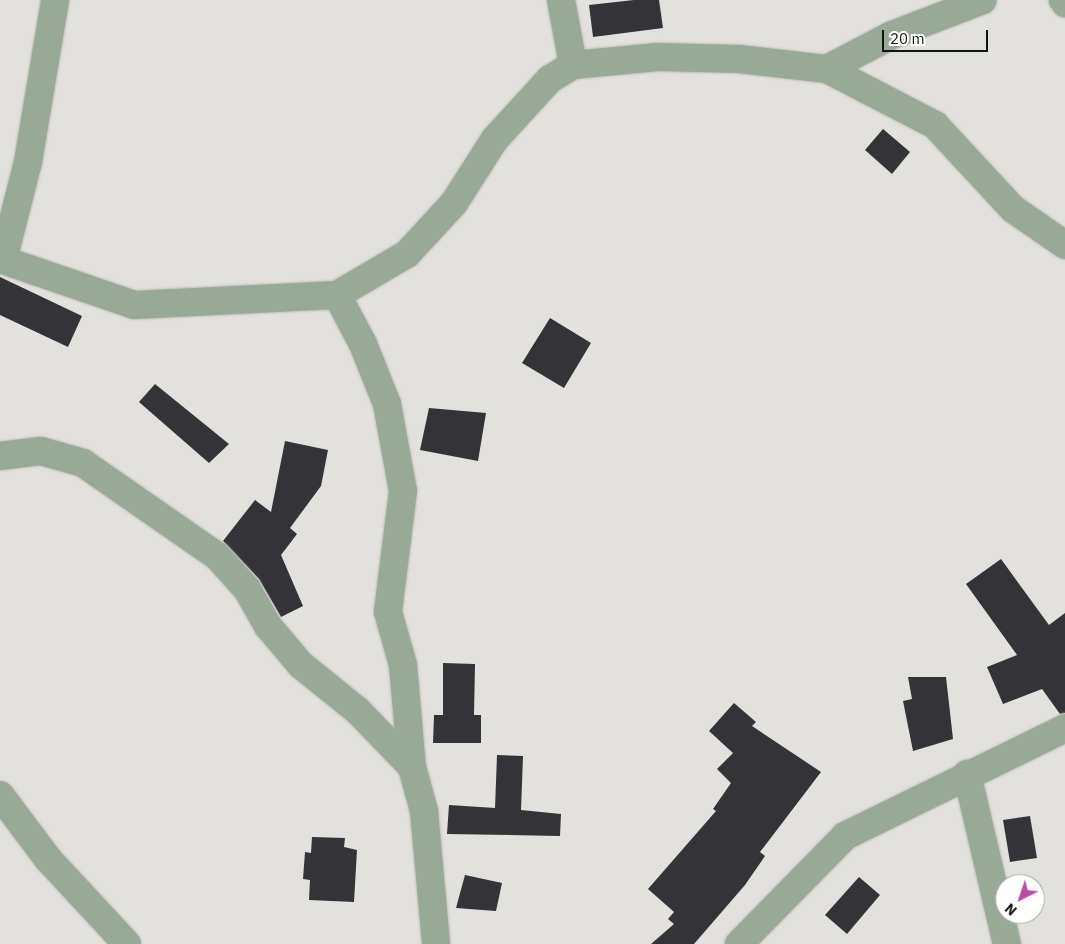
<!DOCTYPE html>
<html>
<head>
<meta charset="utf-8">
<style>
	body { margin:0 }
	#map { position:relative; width:1065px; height:944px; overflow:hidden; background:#e3e1dd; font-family:"IBM Plex Sans",sans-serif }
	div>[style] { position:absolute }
	.building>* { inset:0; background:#343337 }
	.roads { filter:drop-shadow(0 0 1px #bebcb8) drop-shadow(0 0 1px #bebcb8) }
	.minor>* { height:28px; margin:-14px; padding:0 14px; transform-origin:14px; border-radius:14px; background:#99a997 }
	span { translate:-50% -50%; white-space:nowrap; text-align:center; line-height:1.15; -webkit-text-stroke:5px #fff; paint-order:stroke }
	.north { position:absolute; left:995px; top:874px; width:50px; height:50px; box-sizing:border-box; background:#fff; border:1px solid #a1a1a0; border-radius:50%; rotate:221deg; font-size:14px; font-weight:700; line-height:20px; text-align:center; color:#141412 }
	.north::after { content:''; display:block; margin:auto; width:18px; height:22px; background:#bb4ba9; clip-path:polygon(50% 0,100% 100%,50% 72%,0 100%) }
	.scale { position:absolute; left:882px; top:30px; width:106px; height:22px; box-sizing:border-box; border:2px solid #141412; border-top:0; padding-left:6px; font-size:15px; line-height:18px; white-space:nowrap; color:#141412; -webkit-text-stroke:4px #fff; paint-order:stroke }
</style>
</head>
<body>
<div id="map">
	<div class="building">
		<i style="clip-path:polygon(634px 0,659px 0,663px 28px,593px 37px,589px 5px)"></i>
		<i style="clip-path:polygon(883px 129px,910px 152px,892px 174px,865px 150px)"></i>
		<i style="clip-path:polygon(0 277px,82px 316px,68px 347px,0 315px)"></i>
		<i style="clip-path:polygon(550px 318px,591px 343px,564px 388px,522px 363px)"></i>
		<i style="clip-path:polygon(155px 384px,229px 444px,209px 463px,139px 402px)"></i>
		<i style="clip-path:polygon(429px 408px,486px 413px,478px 461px,420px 450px)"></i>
		<i style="clip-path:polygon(285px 441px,328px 450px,321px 486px,290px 528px,297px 534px,281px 555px,303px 606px,281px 617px,259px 579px,223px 541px,255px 500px,271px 512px)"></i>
		<i style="clip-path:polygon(1001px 559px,1049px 625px,1065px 613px,1065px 713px,1060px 714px,1042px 689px,1003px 704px,987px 667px,1017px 655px,966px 584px)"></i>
		<i style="clip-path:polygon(443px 663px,475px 664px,474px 715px,481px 715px,481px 743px,433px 743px,434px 715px,443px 715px)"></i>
		<i style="clip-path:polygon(908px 677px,946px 677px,953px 739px,913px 751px,903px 701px,912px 699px)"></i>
		<i style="clip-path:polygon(734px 703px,756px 722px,752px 726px,821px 772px,760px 852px,765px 856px,745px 885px,694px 944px,651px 944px,674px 924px,668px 919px,674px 912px,648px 889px,716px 811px,713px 809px,731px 783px,717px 769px,733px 753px,709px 731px)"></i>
		<i style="clip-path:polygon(497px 755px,523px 756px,521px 810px,561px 814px,560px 836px,447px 834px,449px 805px,495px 808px)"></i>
		<i style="clip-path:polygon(1030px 816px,1037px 858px,1010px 862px,1003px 820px)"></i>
		<i style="clip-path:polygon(312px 837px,345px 838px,344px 847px,357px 850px,354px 902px,309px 900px,310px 880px,303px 879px,305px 852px,311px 853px)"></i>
		<i style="clip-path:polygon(465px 875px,502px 883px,496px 911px,456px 908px)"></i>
		<i style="clip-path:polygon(859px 877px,880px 895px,847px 934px,825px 915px)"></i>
	</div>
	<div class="roads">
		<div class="minor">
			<i style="left:561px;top:0;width:66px;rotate:79.5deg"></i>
			<i style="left:1063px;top:0;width:4px;rotate:56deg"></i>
			<i style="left:827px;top:69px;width:73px;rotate:-27.6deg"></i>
			<i style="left:892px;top:35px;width:97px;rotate:-21deg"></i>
			<i style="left:0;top:259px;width:142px;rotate:18.9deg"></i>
			<i style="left:134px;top:305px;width:203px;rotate:-2.8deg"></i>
			<i style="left:337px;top:295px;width:81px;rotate:-30.4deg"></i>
			<i style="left:407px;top:254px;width:69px;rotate:-47.3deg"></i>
			<i style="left:454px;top:203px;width:76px;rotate:-57.4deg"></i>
			<i style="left:495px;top:139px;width:81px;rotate:-47.5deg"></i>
			<i style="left:550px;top:79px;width:27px;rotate:-31deg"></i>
			<i style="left:573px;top:65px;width:85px;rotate:-5.4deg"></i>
			<i style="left:658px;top:57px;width:81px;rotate:1.4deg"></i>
			<i style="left:739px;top:59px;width:89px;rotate:6.5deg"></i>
			<i style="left:827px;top:69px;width:122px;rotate:27.4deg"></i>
			<i style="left:935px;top:125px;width:115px;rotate:47.1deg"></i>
			<i style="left:1013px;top:209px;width:63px;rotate:34.7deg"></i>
			<i style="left:3px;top:260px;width:101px;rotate:-75.7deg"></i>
			<i style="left:28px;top:162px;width:164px;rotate:-80.5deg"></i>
			<i style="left:337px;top:295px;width:55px;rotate:62deg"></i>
			<i style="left:363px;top:344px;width:65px;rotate:68.2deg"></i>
			<i style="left:387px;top:404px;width:88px;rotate:79.6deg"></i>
			<i style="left:403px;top:491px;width:122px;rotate:97.1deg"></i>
			<i style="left:388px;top:612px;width:55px;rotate:74.2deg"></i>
			<i style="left:403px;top:665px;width:102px;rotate:85deg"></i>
			<i style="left:0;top:456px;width:41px;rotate:-7deg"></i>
			<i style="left:41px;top:451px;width:44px;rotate:15.9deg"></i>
			<i style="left:83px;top:463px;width:163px;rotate:34.8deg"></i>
			<i style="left:217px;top:556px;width:45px;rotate:47.7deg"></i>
			<i style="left:247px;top:589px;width:43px;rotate:60.4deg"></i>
			<i style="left:268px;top:626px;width:51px;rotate:49.8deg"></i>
			<i style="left:301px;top:665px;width:73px;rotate:38.9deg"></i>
			<i style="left:358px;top:711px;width:78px;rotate:46deg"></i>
			<i style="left:412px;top:767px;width:46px;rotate:74.7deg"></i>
			<i style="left:424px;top:811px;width:134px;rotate:84.8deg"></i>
			<i style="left:967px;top:774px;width:175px;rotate:76.8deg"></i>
			<i style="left:0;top:795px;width:80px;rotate:53.1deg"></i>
			<i style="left:48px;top:859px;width:116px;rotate:47.1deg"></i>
			<i style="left:739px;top:944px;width:151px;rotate:-45.5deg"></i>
			<i style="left:845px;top:836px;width:245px;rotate:-26.1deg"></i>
		</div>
	</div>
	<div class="north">N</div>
	<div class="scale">20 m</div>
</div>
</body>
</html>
